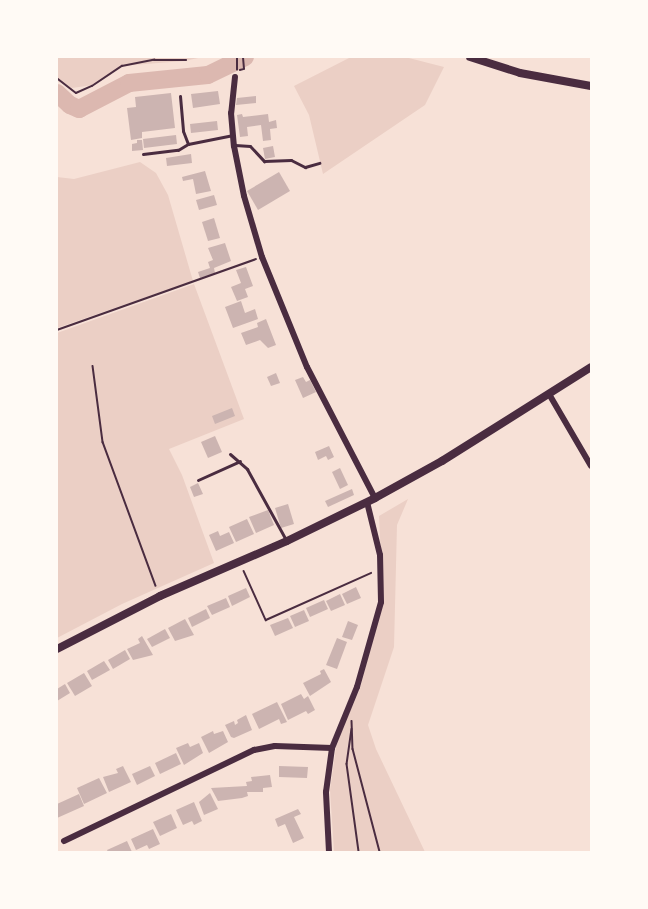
<!DOCTYPE html>
<html>
<head>
<meta charset="utf-8">
<style>
	body { margin:0 }
	#map { position:relative; width:648px; height:909px; overflow:hidden; background:#f7e1d7; font-family:"PT Sans",sans-serif }
	div>[style] { position:absolute }
	.green>* { inset:0; background:#ebcfc5 }
	.river>* { height:18px; margin:-9px; padding:0 9px; transform-origin:9px; border-radius:9px; background:#dcb8b0 }
	.building>* { inset:0; background:#ccb4b1 }
	.path>* { height:1.5px; margin:-0.75px; padding:0 0.75px; transform-origin:0.75px; border-radius:0.75px; background:#4a2c40 }
	.service>* { height:3px; margin:-1.5px; padding:0 1.5px; transform-origin:1.5px; border-radius:1.5px; background:#4a2c40 }
	.minor>* { height:6px; margin:-3px; padding:0 3px; transform-origin:3px; border-radius:3px; background:#4a2c40 }
	.tertiary>* { height:8px; margin:-4px; padding:0 4px; transform-origin:4px; border-radius:4px; background:#4a2c40 }
	.secondary>* { height:8px; margin:-4px; padding:0 4px; transform-origin:4px; border-radius:4px; background:#4a2c40 }
	span { translate:-50% -50%; white-space:nowrap; text-align:center; line-height:1.15; -webkit-text-stroke:5px #fffaf5; paint-order:stroke }
	.frame { position:absolute; inset:0; border:58px solid #fffaf5; pointer-events:none }
</style>
</head>
<body>
<div id="map">
	<div class="green">
		<i style="clip-path:polygon(57px 57px,203px 57px,184px 61px,120px 66px,93px 85px,72px 88px,57px 81px)"></i>
		<i style="clip-path:polygon(351px 57px,405px 57px,444px 67px,425px 105px,323px 174px,309px 115px,294px 86px)"></i>
		<i style="clip-path:polygon(140px 162px,156px 173px,168px 195px,193px 281px,57px 328px,57px 177px,74px 179px)"></i>
		<i style="clip-path:polygon(194px 284px,244px 419px,169px 449px,182px 475px,214px 563px,122px 604px,57px 638px,57px 333px)"></i>
		<i style="clip-path:polygon(408px 499px,397px 525px,394px 647px,368px 725px,376px 749px,425px 852px,334px 852px,330px 790px,337px 740px,360px 689px,383px 599px,379px 516px)"></i>
	</div>
	<div class="river">
		<i style="left:57px;top:93px;width:18px;rotate:43deg"></i>
		<i style="left:70px;top:105px;width:10px;rotate:24deg"></i>
		<i style="left:79px;top:109px;width:56px;rotate:-27.5deg"></i>
		<i style="left:129px;top:83px;width:79px;rotate:-5.8deg"></i>
		<i style="left:208px;top:75px;width:41px;rotate:-25.9deg"></i>
	</div>
	<div class="building">
		<i style="clip-path:polygon(218px 91px,220px 104px,193px 108px,191px 94px)"></i>
		<i style="clip-path:polygon(171px 93px,175px 128px,142px 132px,142px 138px,131px 140px,127px 108px,136px 107px,135px 97px)"></i>
		<i style="clip-path:polygon(256px 96px,256px 103px,236px 105px,237px 98px)"></i>
		<i style="clip-path:polygon(242px 114px,243px 117px,268px 114px,269px 122px,276px 120px,277px 128px,270px 129px,271px 140px,263px 141px,261px 125px,247px 127px,248px 136px,240px 137px,237px 115px)"></i>
		<i style="clip-path:polygon(217px 121px,218px 130px,191px 133px,190px 124px)"></i>
		<i style="clip-path:polygon(176px 135px,177px 144px,144px 148px,143px 139px)"></i>
		<i style="clip-path:polygon(137px 140px,142px 140px,143px 150px,132px 151px,132px 144px,137px 143px)"></i>
		<i style="clip-path:polygon(273px 146px,275px 157px,265px 159px,263px 148px)"></i>
		<i style="clip-path:polygon(191px 154px,192px 163px,167px 166px,166px 158px)"></i>
		<i style="clip-path:polygon(205px 171px,211px 191px,196px 194px,193px 179px,183px 181px,182px 177px)"></i>
		<i style="clip-path:polygon(279px 172px,290px 191px,258px 210px,247px 191px)"></i>
		<i style="clip-path:polygon(214px 195px,217px 205px,199px 210px,196px 200px)"></i>
		<i style="clip-path:polygon(214px 218px,220px 238px,208px 241px,202px 222px)"></i>
		<i style="clip-path:polygon(225px 243px,231px 261px,214px 268px,215px 273px,200px 278px,198px 272px,210px 268px,208px 262px,213px 260px,208px 248px)"></i>
		<i style="clip-path:polygon(246px 267px,253px 286px,245px 289px,248px 297px,237px 301px,231px 287px,241px 283px,236px 270px)"></i>
		<i style="clip-path:polygon(241px 301px,245px 313px,255px 309px,258px 319px,233px 328px,225px 307px)"></i>
		<i style="clip-path:polygon(266px 319px,276px 345px,268px 348px,260px 340px,246px 345px,241px 333px,258px 327px,257px 323px)"></i>
		<i style="clip-path:polygon(276px 373px,280px 383px,271px 386px,267px 377px)"></i>
		<i style="clip-path:polygon(303px 377px,306px 382px,310px 380px,316px 392px,303px 398px,295px 380px)"></i>
		<i style="clip-path:polygon(232px 408px,235px 416px,215px 424px,212px 416px)"></i>
		<i style="clip-path:polygon(215px 436px,222px 452px,208px 458px,201px 442px)"></i>
		<i style="clip-path:polygon(329px 446px,334px 457px,328px 460px,326px 456px,318px 460px,315px 452px)"></i>
		<i style="clip-path:polygon(340px 468px,348px 485px,340px 489px,332px 472px)"></i>
		<i style="clip-path:polygon(198px 483px,203px 494px,194px 497px,190px 487px)"></i>
		<i style="clip-path:polygon(352px 489px,354px 495px,328px 507px,325px 501px)"></i>
		<i style="clip-path:polygon(288px 504px,294px 524px,281px 528px,275px 508px)"></i>
		<i style="clip-path:polygon(268px 510px,274px 525px,256px 533px,249px 517px)"></i>
		<i style="clip-path:polygon(247px 519px,254px 534px,236px 542px,229px 527px)"></i>
		<i style="clip-path:polygon(218px 531px,220px 536px,229px 532px,234px 543px,216px 551px,209px 535px)"></i>
		<i style="clip-path:polygon(356px 587px,361px 598px,347px 604px,342px 594px)"></i>
		<i style="clip-path:polygon(246px 588px,250px 597px,232px 606px,228px 596px)"></i>
		<i style="clip-path:polygon(340px 594px,345px 605px,331px 611px,326px 601px)"></i>
		<i style="clip-path:polygon(226px 598px,230px 607px,212px 615px,207px 606px)"></i>
		<i style="clip-path:polygon(324px 600px,328px 609px,310px 617px,306px 608px)"></i>
		<i style="clip-path:polygon(206px 609px,210px 618px,192px 627px,188px 618px)"></i>
		<i style="clip-path:polygon(304px 610px,309px 621px,295px 627px,290px 616px)"></i>
		<i style="clip-path:polygon(288px 618px,293px 628px,275px 636px,270px 625px)"></i>
		<i style="clip-path:polygon(185px 619px,194px 635px,175px 641px,168px 628px)"></i>
		<i style="clip-path:polygon(348px 621px,358px 625px,352px 640px,342px 637px)"></i>
		<i style="clip-path:polygon(165px 629px,170px 638px,152px 647px,147px 639px)"></i>
		<i style="clip-path:polygon(142px 636px,153px 655px,133px 660px,127px 649px,140px 643px,138px 639px)"></i>
		<i style="clip-path:polygon(337px 638px,347px 642px,337px 669px,326px 665px)"></i>
		<i style="clip-path:polygon(125px 650px,130px 659px,113px 669px,108px 660px)"></i>
		<i style="clip-path:polygon(104px 661px,110px 670px,92px 680px,87px 671px)"></i>
		<i style="clip-path:polygon(324px 669px,331px 682px,310px 696px,303px 683px,321px 674px,320px 671px)"></i>
		<i style="clip-path:polygon(84px 673px,92px 686px,75px 696px,67px 683px)"></i>
		<i style="clip-path:polygon(65px 684px,70px 693px,57px 701px,57px 689px)"></i>
		<i style="clip-path:polygon(301px 694px,304px 699px,308px 696px,315px 710px,308px 714px,306px 711px,288px 720px,281px 704px)"></i>
		<i style="clip-path:polygon(277px 702px,287px 722px,281px 724px,279px 719px,259px 729px,252px 714px)"></i>
		<i style="clip-path:polygon(246px 715px,252px 730px,234px 738px,231px 737px,225px 725px,234px 721px,235px 725px,238px 723px,237px 720px)"></i>
		<i style="clip-path:polygon(213px 731px,214px 734px,223px 731px,228px 742px,209px 753px,201px 737px)"></i>
		<i style="clip-path:polygon(188px 743px,190px 747px,199px 743px,203px 753px,184px 765px,176px 748px)"></i>
		<i style="clip-path:polygon(176px 753px,181px 764px,160px 774px,155px 763px)"></i>
		<i style="clip-path:polygon(123px 766px,131px 782px,109px 792px,103px 777px,118px 773px,116px 769px)"></i>
		<i style="clip-path:polygon(150px 766px,155px 776px,137px 785px,132px 774px)"></i>
		<i style="clip-path:polygon(279px 766px,308px 767px,307px 778px,279px 777px)"></i>
		<i style="clip-path:polygon(270px 775px,272px 787px,263px 788px,263px 792px,247px 792px,248px 796px,242px 798px,218px 801px,211px 788px,247px 786px,246px 782px,252px 781px,251px 777px)"></i>
		<i style="clip-path:polygon(99px 778px,107px 793px,84px 804px,77px 788px)"></i>
		<i style="clip-path:polygon(210px 793px,218px 809px,204px 815px,199px 802px)"></i>
		<i style="clip-path:polygon(79px 794px,84px 806px,57px 818px,57px 804px)"></i>
		<i style="clip-path:polygon(194px 802px,202px 821px,194px 825px,192px 821px,183px 825px,176px 810px)"></i>
		<i style="clip-path:polygon(298px 809px,301px 814px,294px 817px,304px 838px,293px 843px,285px 824px,278px 827px,275px 819px)"></i>
		<i style="clip-path:polygon(171px 814px,177px 828px,160px 836px,153px 822px)"></i>
		<i style="clip-path:polygon(153px 829px,160px 844px,149px 849px,147px 845px,136px 850px,131px 839px)"></i>
		<i style="clip-path:polygon(127px 841px,132px 852px,108px 852px,107px 850px)"></i>
	</div>
	<div class="path">
		<i style="left:237px;top:70px;width:13px;rotate:-90deg"></i>
		<i style="left:240px;top:70px;width:4px;rotate:-14deg"></i>
		<i style="left:244px;top:69px;width:12px;rotate:-95deg"></i>
		<i style="left:57px;top:78px;width:24px;rotate:38deg"></i>
		<i style="left:76px;top:93px;width:17px;rotate:-24deg"></i>
		<i style="left:92px;top:86px;width:36px;rotate:-34deg"></i>
		<i style="left:122px;top:66px;width:33px;rotate:-11deg"></i>
		<i style="left:154px;top:60px;width:32px"></i>
		<i style="left:57px;top:330px;width:211px;rotate:-19.6deg"></i>
		<i style="left:93px;top:366px;width:77px;rotate:82.5deg"></i>
		<i style="left:103px;top:442px;width:153px;rotate:69.8deg"></i>
		<i style="left:244px;top:571px;width:54px;rotate:65.8deg"></i>
		<i style="left:266px;top:620px;width:115px;rotate:-24.1deg"></i>
		<i style="left:352px;top:721px;width:28px;rotate:88deg"></i>
		<i style="left:353px;top:749px;width:106px;rotate:75.3deg"></i>
		<i style="left:352px;top:729px;width:35px;rotate:98deg"></i>
		<i style="left:347px;top:764px;width:89px;rotate:82.2deg"></i>
	</div>
	<div class="service">
		<i style="left:180px;top:96px;width:35px;rotate:85deg"></i>
		<i style="left:183px;top:131px;width:14px;rotate:69deg"></i>
		<i style="left:235px;top:145px;width:15px;rotate:4deg"></i>
		<i style="left:250px;top:146px;width:21px;rotate:47deg"></i>
		<i style="left:264px;top:161px;width:27px;rotate:-2deg"></i>
		<i style="left:291px;top:160px;width:16px;rotate:27deg"></i>
		<i style="left:305px;top:167px;width:15px;rotate:-16deg"></i>
		<i style="left:143px;top:154px;width:35px;rotate:-7deg"></i>
		<i style="left:178px;top:150px;width:12px;rotate:-31deg"></i>
		<i style="left:188px;top:144px;width:46px;rotate:-11.3deg"></i>
		<i style="left:230px;top:454px;width:23px;rotate:41deg"></i>
		<i style="left:247px;top:469px;width:81px;rotate:61.2deg"></i>
		<i style="left:198px;top:480px;width:46px;rotate:-24.3deg"></i>
	</div>
	<div class="minor">
		<i style="left:235px;top:77px;width:36px;rotate:96deg"></i>
		<i style="left:231px;top:113px;width:33px;rotate:85deg"></i>
		<i style="left:234px;top:146px;width:51px;rotate:78.7deg"></i>
		<i style="left:244px;top:196px;width:64px;rotate:73.6deg"></i>
		<i style="left:262px;top:257px;width:119px;rotate:67.8deg"></i>
		<i style="left:307px;top:367px;width:148px;rotate:62.6deg"></i>
		<i style="left:549px;top:394px;width:83px;rotate:59.7deg"></i>
		<i style="left:64px;top:841px;width:211px;rotate:-25.6deg"></i>
		<i style="left:254px;top:750px;width:21px;rotate:-11deg"></i>
		<i style="left:275px;top:746px;width:57px;rotate:2deg"></i>
		<i style="left:329px;top:852px;width:60px;rotate:-92.9deg"></i>
		<i style="left:326px;top:792px;width:44px;rotate:-82.2deg"></i>
		<i style="left:332px;top:748px;width:66px;rotate:-67.7deg"></i>
		<i style="left:357px;top:687px;width:88px;rotate:-74.2deg"></i>
		<i style="left:381px;top:602px;width:47px;rotate:-91.2deg"></i>
		<i style="left:380px;top:555px;width:55px;rotate:-103.8deg"></i>
	</div>
	<div class="tertiary">
		<i style="left:57px;top:649px;width:116px;rotate:-27.2deg"></i>
		<i style="left:160px;top:596px;width:138px;rotate:-23.4deg"></i>
		<i style="left:287px;top:541px;width:98px;rotate:-26deg"></i>
		<i style="left:375px;top:498px;width:77px;rotate:-28.9deg"></i>
		<i style="left:442px;top:461px;width:176px;rotate:-32.2deg"></i>
	</div>
	<div class="secondary">
		<i style="left:470px;top:57px;width:52px;rotate:17.7deg"></i>
		<i style="left:520px;top:73px;width:72px;rotate:10.4deg"></i>
	</div>
	<div class="frame"></div>
</div>
</body>
</html>
